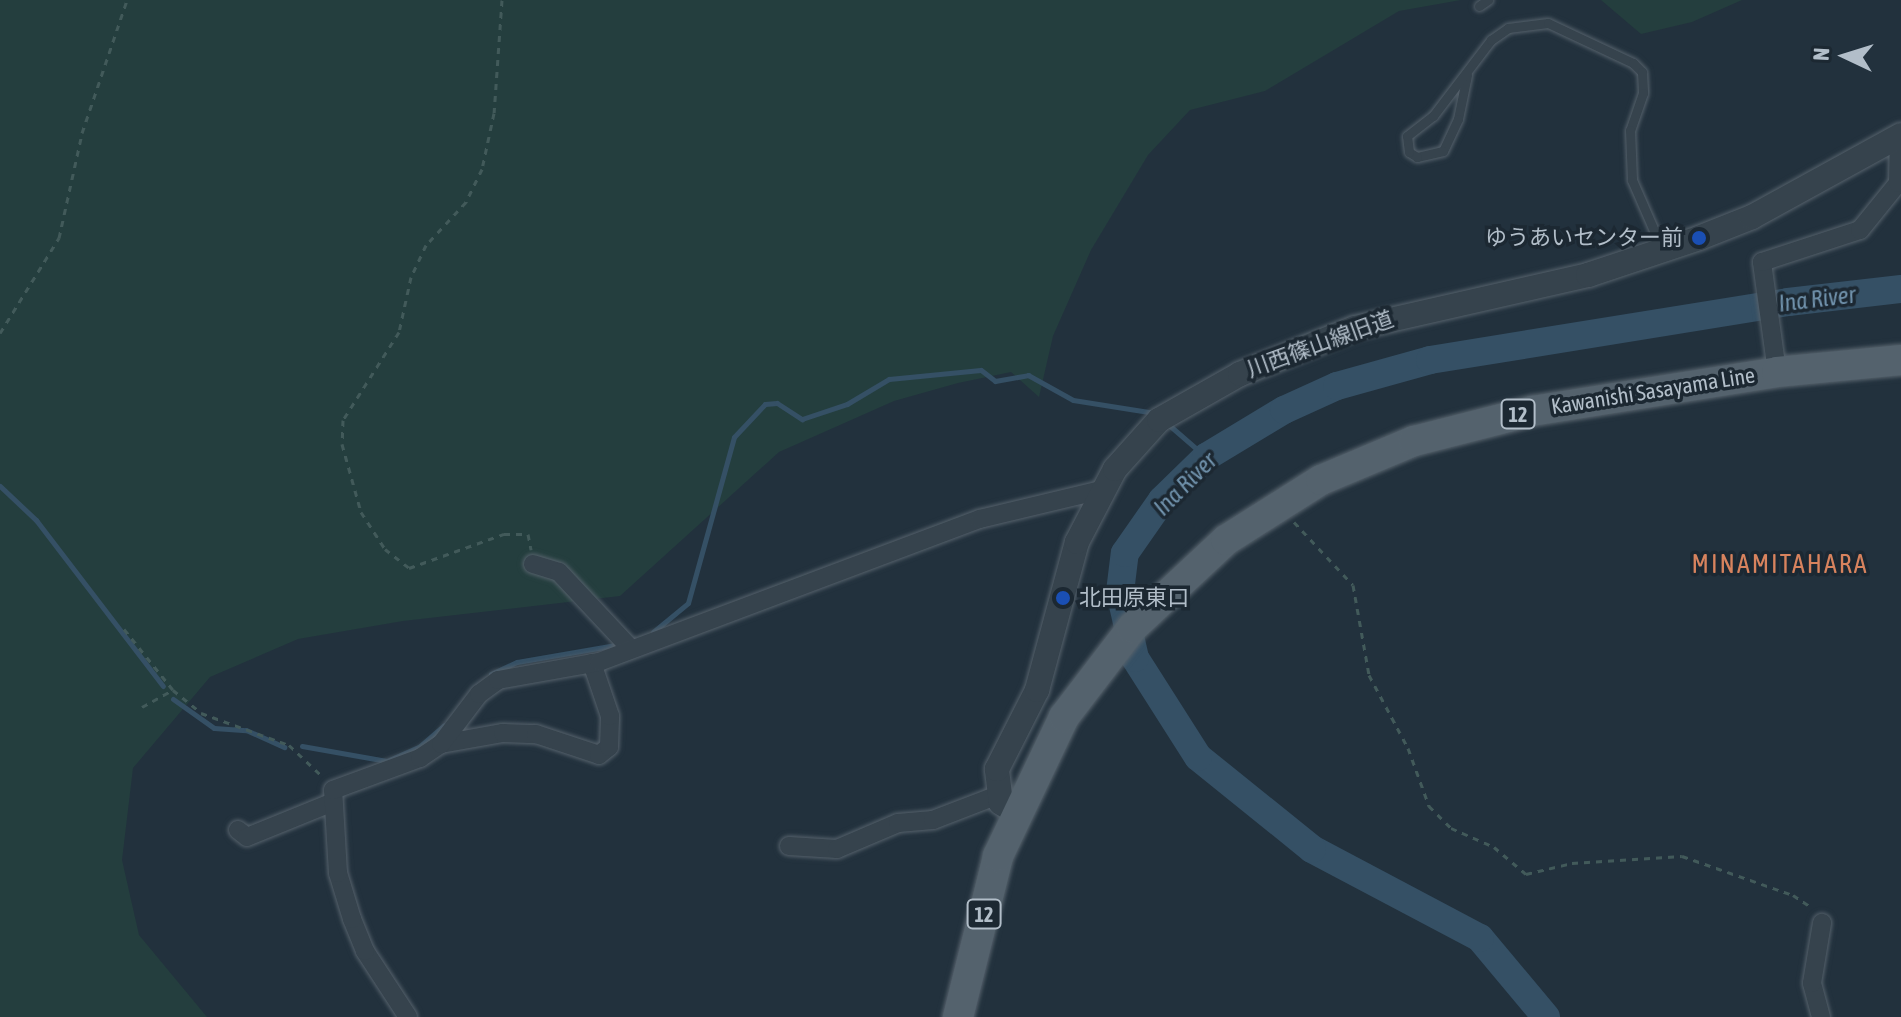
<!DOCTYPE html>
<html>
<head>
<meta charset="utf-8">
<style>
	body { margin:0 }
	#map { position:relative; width:1901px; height:1017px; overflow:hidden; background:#22313d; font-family:"Asap Condensed","Noto Sans JP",sans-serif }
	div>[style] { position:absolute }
	.green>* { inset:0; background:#243e3e }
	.stream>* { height:5px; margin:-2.5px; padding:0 2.5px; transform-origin:2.5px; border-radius:2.5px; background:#355065 }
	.river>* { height:28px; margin:-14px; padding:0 14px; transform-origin:14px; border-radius:14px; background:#355065 }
	.path>* { height:3px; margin-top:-1.5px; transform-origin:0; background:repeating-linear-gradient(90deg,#425a5a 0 6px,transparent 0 12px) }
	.roads { filter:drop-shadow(0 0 2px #55616b) drop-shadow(0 0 2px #55616b) }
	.service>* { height:9px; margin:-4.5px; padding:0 4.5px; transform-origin:4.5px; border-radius:4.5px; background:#36434d }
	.minor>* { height:18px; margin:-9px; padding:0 9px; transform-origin:9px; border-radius:9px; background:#36434d }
	.tertiary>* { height:24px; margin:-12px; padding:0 12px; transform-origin:12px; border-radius:12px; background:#36434d }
	.primary>* { height:30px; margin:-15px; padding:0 15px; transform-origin:15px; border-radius:15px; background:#54626d }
	.dots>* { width:22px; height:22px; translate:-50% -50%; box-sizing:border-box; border:4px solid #1c2832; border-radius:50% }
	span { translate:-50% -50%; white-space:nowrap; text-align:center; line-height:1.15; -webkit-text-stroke:7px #1c2832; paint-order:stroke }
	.shield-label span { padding:2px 6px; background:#1c2832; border:2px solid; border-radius:6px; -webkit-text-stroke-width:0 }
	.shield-label { font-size:20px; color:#b2bec9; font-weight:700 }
	.poi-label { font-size:22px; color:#b2bec9 }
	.right { translate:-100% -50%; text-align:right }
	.left { translate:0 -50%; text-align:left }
	.street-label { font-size:22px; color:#b2bec9 }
	.water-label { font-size:24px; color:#7193ad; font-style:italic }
	.quarter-label { font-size:26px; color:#d8835e; letter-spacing:2px }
	.north { position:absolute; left:1805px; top:16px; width:80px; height:80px; -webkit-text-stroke:6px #1c2832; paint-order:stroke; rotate:274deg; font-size:22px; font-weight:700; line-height:32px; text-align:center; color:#b2bec9 }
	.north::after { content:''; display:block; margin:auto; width:28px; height:36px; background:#b2bec9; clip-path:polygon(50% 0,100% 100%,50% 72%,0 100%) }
</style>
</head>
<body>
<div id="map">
	<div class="green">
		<i style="clip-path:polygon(0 0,1461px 0,1399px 11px,1265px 91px,1190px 110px,1148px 155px,1091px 250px,1053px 336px,1039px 397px,1011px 372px,958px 383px,894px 401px,779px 452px,620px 596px,403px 621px,298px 639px,210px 677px,133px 768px,122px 860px,139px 935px,207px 1017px,0 1017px)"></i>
		<i style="clip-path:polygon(1601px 0,1742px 0,1692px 22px,1641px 34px)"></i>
	</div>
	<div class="stream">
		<i style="left:1169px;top:425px;width:49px;rotate:40.9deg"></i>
		<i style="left:0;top:486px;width:50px;rotate:43.4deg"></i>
		<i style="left:36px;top:520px;width:209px;rotate:52.6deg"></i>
		<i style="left:653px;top:632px;width:45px;rotate:-39.6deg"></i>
		<i style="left:688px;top:603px;width:172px;rotate:-74.5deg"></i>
		<i style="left:734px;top:437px;width:45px;rotate:-46.8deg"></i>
		<i style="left:765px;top:404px;width:12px;rotate:-5deg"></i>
		<i style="left:777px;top:403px;width:30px;rotate:33deg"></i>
		<i style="left:802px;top:419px;width:47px;rotate:-18.4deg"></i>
		<i style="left:847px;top:404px;width:49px;rotate:-30.8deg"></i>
		<i style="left:889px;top:379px;width:92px;rotate:-5.6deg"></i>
		<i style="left:981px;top:370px;width:18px;rotate:38deg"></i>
		<i style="left:995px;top:381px;width:34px;rotate:-10deg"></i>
		<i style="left:1028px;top:375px;width:51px;rotate:29.1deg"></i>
		<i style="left:1073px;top:400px;width:83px;rotate:9deg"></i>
		<i style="left:491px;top:674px;width:29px;rotate:-25deg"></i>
		<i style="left:517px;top:662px;width:106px;rotate:-9.8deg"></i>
		<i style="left:173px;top:699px;width:50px;rotate:35.3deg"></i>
		<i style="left:214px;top:728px;width:32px;rotate:4deg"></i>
		<i style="left:246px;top:730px;width:42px;rotate:24.1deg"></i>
		<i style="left:302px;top:746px;width:86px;rotate:10deg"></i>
		<i style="left:387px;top:761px;width:35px;rotate:-24deg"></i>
		<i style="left:419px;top:747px;width:33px;rotate:-41deg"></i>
	</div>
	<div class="river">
		<i style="left:1546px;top:1017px;width:103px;rotate:-129.9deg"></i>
		<i style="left:1480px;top:938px;width:190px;rotate:-152.1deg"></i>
		<i style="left:1312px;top:849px;width:146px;rotate:-141.1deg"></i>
		<i style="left:1198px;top:757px;width:117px;rotate:-122.5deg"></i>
		<i style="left:1135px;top:658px;width:68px;rotate:-102.8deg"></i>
		<i style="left:1120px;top:592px;width:39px;rotate:-83deg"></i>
		<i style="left:1125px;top:553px;width:65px;rotate:-55.1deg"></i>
		<i style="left:1162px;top:500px;width:62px;rotate:-44.3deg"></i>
		<i style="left:1206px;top:457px;width:91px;rotate:-31.1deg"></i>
		<i style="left:1284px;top:410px;width:58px;rotate:-24.4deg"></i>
		<i style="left:1337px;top:386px;width:97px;rotate:-15.6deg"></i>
		<i style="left:1430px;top:360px;width:363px;rotate:-9.2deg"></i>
		<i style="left:1788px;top:302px;width:114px;rotate:-6.6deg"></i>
	</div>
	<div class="path">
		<i style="left:502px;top:0;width:113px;rotate:94deg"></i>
		<i style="left:494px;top:113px;width:57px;rotate:102.1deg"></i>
		<i style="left:482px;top:169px;width:37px;rotate:116deg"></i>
		<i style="left:466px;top:202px;width:59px;rotate:132.9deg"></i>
		<i style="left:426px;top:245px;width:35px;rotate:115deg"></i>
		<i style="left:411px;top:277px;width:56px;rotate:102.3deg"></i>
		<i style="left:399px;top:332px;width:104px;rotate:122.5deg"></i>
		<i style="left:343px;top:420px;width:24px;rotate:92deg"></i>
		<i style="left:342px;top:444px;width:71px;rotate:74.4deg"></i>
		<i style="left:361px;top:512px;width:44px;rotate:57deg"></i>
		<i style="left:385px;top:549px;width:31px;rotate:38deg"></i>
		<i style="left:409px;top:568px;width:101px;rotate:-19.7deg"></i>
		<i style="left:504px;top:534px;width:24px"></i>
		<i style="left:528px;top:534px;width:16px;rotate:79deg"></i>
		<i style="left:0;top:333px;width:112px;rotate:-58.2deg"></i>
		<i style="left:59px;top:238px;width:107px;rotate:-77.6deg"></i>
		<i style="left:82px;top:133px;width:140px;rotate:-71.3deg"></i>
		<i style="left:1294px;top:522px;width:86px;rotate:46.9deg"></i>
		<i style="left:1353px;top:585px;width:91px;rotate:79.9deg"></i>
		<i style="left:1369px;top:675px;width:83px;rotate:61.9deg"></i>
		<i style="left:1408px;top:748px;width:62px;rotate:70.1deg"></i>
		<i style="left:1429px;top:806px;width:31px;rotate:45deg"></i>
		<i style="left:1451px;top:828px;width:47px;rotate:23.8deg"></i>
		<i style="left:1494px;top:847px;width:42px;rotate:40.2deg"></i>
		<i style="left:1526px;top:874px;width:47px;rotate:-13.4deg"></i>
		<i style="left:1572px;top:863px;width:110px;rotate:-3.6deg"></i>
		<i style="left:1682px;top:856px;width:118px;rotate:19.4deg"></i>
		<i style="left:1793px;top:895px;width:23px;rotate:34deg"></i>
		<i style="left:124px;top:629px;width:78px;rotate:51.2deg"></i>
		<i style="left:173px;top:690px;width:36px;rotate:39deg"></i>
		<i style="left:201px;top:713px;width:94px;rotate:20deg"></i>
		<i style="left:289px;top:745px;width:47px;rotate:43.3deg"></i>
		<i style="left:142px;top:707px;width:35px;rotate:-29deg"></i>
	</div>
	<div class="roads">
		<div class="service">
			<i style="left:1479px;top:6px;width:11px;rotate:-34deg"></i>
			<i style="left:1467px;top:75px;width:45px;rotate:101.6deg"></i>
			<i style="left:1458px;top:119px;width:35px;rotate:115deg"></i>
			<i style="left:1443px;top:151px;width:27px;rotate:167deg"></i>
			<i style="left:1417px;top:157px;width:9px;rotate:-148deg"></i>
			<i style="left:1409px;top:152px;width:16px;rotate:-97deg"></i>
			<i style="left:1407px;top:136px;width:33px;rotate:-38deg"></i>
			<i style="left:1433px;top:116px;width:96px;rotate:-52.7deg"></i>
			<i style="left:1491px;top:40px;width:21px;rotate:-35deg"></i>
			<i style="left:1508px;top:28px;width:40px;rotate:-7.1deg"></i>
			<i style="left:1548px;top:23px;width:94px;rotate:25.2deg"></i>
			<i style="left:1633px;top:63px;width:13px;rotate:45deg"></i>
			<i style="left:1642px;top:72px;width:21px;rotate:87deg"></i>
			<i style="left:1643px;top:93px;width:39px;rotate:109deg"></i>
			<i style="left:1630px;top:130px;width:50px;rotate:87.7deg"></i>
			<i style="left:1632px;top:180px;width:75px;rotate:66.5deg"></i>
		</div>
		<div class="minor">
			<i style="left:1777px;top:372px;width:111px;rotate:-97.8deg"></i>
			<i style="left:1762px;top:262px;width:103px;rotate:-18.1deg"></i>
			<i style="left:1860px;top:230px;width:60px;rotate:-51deg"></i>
			<i style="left:1898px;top:183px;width:47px;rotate:-88.8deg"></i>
			<i style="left:533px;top:564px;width:27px;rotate:17deg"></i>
			<i style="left:559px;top:572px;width:105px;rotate:46.9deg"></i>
			<i style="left:441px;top:744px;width:63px;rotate:-10.1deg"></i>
			<i style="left:503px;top:733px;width:33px;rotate:2deg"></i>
			<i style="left:536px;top:734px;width:66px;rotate:18.4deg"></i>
			<i style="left:599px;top:755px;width:13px;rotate:-39deg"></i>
			<i style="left:609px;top:747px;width:31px;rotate:-88deg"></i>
			<i style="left:610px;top:716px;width:56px;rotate:-108.8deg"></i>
			<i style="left:238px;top:830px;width:11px;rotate:38deg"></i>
			<i style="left:247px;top:837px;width:93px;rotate:-22.1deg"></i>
			<i style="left:789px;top:846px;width:48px;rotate:3.6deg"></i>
			<i style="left:837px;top:849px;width:66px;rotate:-23.1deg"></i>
			<i style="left:898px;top:823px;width:35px;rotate:-5deg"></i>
			<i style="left:933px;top:820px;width:70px;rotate:-21deg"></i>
			<i style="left:408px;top:1017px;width:79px;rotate:-123.1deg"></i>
			<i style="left:365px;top:951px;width:35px;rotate:-112deg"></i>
			<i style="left:352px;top:919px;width:48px;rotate:-106.9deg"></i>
			<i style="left:338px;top:873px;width:83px;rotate:-93.4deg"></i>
			<i style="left:333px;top:790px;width:93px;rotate:-20.2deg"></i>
			<i style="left:420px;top:758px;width:25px;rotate:-34deg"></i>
			<i style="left:441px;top:744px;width:63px;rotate:-52.8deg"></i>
			<i style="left:479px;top:694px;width:24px;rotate:-36deg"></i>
			<i style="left:498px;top:680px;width:103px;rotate:-10.1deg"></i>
			<i style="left:599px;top:662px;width:407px;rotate:-20.6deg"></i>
			<i style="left:980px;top:519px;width:124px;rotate:-13.5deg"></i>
			<i style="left:1821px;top:1017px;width:35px;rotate:-105deg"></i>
			<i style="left:1812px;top:983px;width:61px;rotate:-80.5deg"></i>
		</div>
		<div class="tertiary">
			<i style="left:1015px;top:812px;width:17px;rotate:-147deg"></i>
			<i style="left:1001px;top:803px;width:34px;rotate:-97deg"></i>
			<i style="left:997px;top:769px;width:89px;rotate:-63.1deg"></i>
			<i style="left:1037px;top:690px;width:153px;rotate:-74.9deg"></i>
			<i style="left:1077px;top:542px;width:82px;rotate:-62.5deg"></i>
			<i style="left:1115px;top:469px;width:66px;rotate:-48.1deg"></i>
			<i style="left:1159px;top:420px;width:93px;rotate:-29.6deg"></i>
			<i style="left:1240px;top:374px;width:124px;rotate:-21.8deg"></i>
			<i style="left:1355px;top:328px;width:239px;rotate:-12.8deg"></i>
			<i style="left:1588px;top:275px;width:117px;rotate:-18.4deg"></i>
			<i style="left:1699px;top:238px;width:57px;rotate:-21.6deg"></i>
			<i style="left:1752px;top:217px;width:170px;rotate:-28.8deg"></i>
		</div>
		<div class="primary">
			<i style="left:958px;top:1017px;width:166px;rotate:-76deg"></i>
			<i style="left:998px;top:856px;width:154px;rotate:-64.6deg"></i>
			<i style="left:1064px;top:717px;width:112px;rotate:-52.6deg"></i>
			<i style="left:1132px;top:628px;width:129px;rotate:-43.1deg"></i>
			<i style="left:1226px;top:540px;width:112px;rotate:-32.3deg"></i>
			<i style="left:1321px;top:480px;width:101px;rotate:-22.8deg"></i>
			<i style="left:1414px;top:441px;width:122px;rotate:-14.3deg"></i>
			<i style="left:1532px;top:411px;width:248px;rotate:-9deg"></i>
			<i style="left:1777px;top:372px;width:125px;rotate:-5.5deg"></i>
		</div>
	</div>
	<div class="dots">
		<i style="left:1699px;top:238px;background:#1a4fb4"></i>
		<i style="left:1063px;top:598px;background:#1a4fb4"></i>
	</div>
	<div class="shield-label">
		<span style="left:1518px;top:414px">12</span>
		<span style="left:984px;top:914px">12</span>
	</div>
	<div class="poi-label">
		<span class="right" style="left:1683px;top:238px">ゆうあいセンター前</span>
		<span class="left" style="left:1079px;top:598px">北田原東口</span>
	</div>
	<div class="street-label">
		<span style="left:1320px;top:344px;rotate:-20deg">川西篠山線旧道</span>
		<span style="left:1653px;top:391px;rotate:-9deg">Kawanishi Sasayama Line</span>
	</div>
	<div class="water-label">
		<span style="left:1817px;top:299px;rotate:-7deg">Ina River</span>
		<span style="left:1185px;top:484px;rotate:-45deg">Ina River</span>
	</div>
	<div class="quarter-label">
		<span style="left:1780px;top:565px">MINAMITAHARA</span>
	</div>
	<div class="north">N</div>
</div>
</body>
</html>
